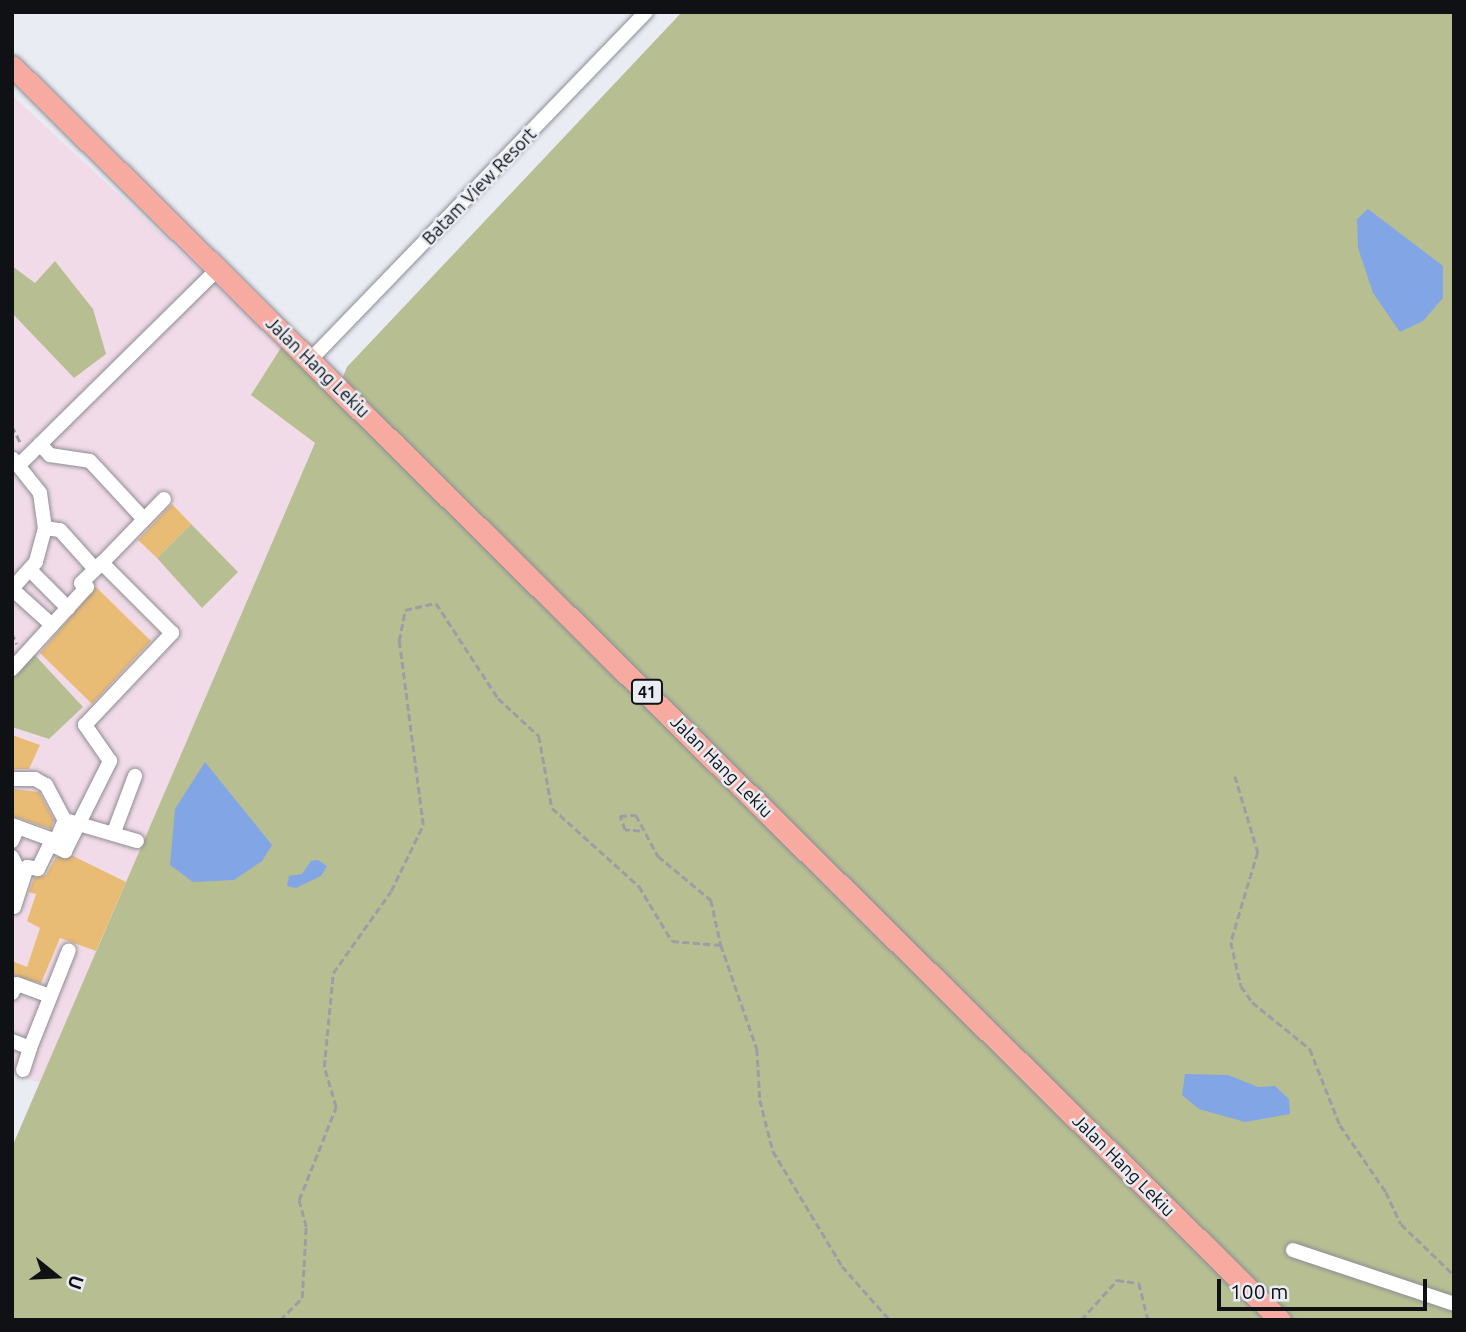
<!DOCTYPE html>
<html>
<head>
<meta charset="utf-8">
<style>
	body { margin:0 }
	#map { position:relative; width:1466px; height:1332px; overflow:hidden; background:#eaecf4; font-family:Ubuntu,sans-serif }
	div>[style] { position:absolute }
	.education>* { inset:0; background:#f2dbe8 }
	.green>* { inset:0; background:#b7bf92 }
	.water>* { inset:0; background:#82a5e5 }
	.building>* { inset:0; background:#e9bc75 }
	.path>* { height:2.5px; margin-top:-1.25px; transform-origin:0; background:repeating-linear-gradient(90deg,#9c9ea4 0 7px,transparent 0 10.5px) }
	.roads { filter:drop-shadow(0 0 2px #8c8d95) drop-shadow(0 0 2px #8c8d95) }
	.minor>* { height:14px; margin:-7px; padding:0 7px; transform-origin:7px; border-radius:7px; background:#fff }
	.highway>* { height:21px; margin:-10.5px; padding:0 10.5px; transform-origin:10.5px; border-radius:10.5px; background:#f7aba0 }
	span { translate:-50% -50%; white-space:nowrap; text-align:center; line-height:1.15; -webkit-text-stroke:5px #eaecf4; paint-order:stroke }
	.shield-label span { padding:2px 5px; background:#eaecf4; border:2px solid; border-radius:5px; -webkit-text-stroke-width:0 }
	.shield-label { font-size:16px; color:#101114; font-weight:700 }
	.street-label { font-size:18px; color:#101114 }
	.frame { position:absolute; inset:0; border:14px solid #101114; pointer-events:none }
	.north { position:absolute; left:21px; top:1241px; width:70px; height:70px; -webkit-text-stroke:5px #eaecf4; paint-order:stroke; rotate:108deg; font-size:19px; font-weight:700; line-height:28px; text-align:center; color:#101114 }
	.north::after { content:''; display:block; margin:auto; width:24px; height:32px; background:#101114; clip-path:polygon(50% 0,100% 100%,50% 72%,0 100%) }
	.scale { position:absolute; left:1217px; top:1279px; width:210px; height:32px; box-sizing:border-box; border:4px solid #101114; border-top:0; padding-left:9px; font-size:21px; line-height:24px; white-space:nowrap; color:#101114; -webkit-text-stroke:5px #eaecf4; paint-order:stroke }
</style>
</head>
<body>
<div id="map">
	<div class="education">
		<i style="clip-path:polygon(12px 95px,335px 396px,40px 1083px,12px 1074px)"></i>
	</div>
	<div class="green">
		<i style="clip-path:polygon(682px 12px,1454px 12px,1454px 1320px,12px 1320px,12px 1147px,315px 443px,251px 395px,282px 346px,335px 395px,347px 367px)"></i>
		<i style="clip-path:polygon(55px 261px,93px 309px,106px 354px,74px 378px,12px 313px,12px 266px,35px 283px)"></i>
		<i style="clip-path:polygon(191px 524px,238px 572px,202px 608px,157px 558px)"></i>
		<i style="clip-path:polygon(33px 653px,83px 707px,49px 739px,12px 727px,12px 675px)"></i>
	</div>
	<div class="water">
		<i style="clip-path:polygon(1368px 209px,1443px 266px,1443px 298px,1423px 321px,1400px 332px,1373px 293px,1358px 248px,1357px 219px)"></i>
		<i style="clip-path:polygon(205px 762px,272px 845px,262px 861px,234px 880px,193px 882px,170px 865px,175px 809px)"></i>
		<i style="clip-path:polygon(318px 860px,327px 866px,321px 876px,296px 888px,287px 886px,289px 876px,302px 874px,311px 861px)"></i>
		<i style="clip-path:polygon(1185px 1074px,1228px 1075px,1258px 1087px,1275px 1086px,1289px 1099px,1290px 1114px,1245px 1122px,1199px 1109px,1182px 1095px)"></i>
	</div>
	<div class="building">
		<i style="clip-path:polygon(172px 504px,191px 524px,157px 558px,138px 540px)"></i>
		<i style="clip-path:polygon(96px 587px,151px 641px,92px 704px,40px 653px)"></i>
		<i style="clip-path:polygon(12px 735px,40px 745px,29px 769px,12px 769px)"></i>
		<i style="clip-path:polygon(12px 789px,39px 792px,54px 820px,51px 829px,12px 816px)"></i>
		<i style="clip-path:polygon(73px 856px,126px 882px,96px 951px,60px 938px,41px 983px,12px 976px,12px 961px,27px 967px,40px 928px,27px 921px,36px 894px,29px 892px,34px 878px,46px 875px,56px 857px)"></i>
	</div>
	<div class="path">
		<i style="left:12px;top:426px;width:20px;rotate:63deg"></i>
		<i style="left:12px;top:633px;width:12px;rotate:66deg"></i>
		<i style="left:1235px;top:776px;width:79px;rotate:73.2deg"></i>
		<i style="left:1258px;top:852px;width:94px;rotate:106.7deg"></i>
		<i style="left:1231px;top:942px;width:45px;rotate:77.2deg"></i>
		<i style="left:1241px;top:986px;width:19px;rotate:55deg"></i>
		<i style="left:1252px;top:1002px;width:75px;rotate:39deg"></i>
		<i style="left:1310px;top:1049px;width:82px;rotate:68.5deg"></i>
		<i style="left:1340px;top:1125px;width:81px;rotate:55.5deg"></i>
		<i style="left:1386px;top:1192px;width:35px;rotate:65deg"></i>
		<i style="left:1401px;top:1224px;width:74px;rotate:43.9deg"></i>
		<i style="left:640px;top:831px;width:15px;rotate:-176deg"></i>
		<i style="left:625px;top:830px;width:15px;rotate:-110deg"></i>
		<i style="left:620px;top:816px;width:16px;rotate:-4deg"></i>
		<i style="left:636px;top:815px;width:47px;rotate:61.8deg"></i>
		<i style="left:658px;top:856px;width:69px;rotate:39.7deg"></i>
		<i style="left:711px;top:900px;width:46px;rotate:77.5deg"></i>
		<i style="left:280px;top:1320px;width:31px;rotate:-45deg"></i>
		<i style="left:302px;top:1298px;width:71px;rotate:-86.8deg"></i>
		<i style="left:306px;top:1227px;width:28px;rotate:-105deg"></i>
		<i style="left:299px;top:1200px;width:100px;rotate:-68.3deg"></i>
		<i style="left:336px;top:1107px;width:42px;rotate:-106.7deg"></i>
		<i style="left:324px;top:1067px;width:94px;rotate:-84.5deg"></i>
		<i style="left:333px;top:973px;width:100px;rotate:-54.7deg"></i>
		<i style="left:391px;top:891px;width:73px;rotate:-64.1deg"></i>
		<i style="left:423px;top:825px;width:186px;rotate:-97.4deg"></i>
		<i style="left:399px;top:641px;width:32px;rotate:-79deg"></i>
		<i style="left:405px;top:610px;width:32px;rotate:-13deg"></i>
		<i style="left:436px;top:603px;width:113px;rotate:56.9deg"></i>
		<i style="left:498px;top:698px;width:56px;rotate:42.8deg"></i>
		<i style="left:539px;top:736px;width:73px;rotate:79.8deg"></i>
		<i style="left:552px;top:808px;width:117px;rotate:41.9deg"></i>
		<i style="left:639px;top:886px;width:64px;rotate:59deg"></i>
		<i style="left:672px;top:941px;width:49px;rotate:4.7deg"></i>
		<i style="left:721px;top:945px;width:110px;rotate:70.9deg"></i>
		<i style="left:757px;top:1049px;width:51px;rotate:86.6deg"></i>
		<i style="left:760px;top:1100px;width:53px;rotate:75.7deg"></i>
		<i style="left:773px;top:1151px;width:134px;rotate:59deg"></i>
		<i style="left:842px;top:1266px;width:72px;rotate:48.4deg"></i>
		<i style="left:1081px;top:1320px;width:54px;rotate:-48deg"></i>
		<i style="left:1117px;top:1280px;width:22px;rotate:8deg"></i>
		<i style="left:1139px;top:1283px;width:38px;rotate:76deg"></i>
	</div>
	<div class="roads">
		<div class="minor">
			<i style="left:311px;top:359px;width:482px;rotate:-46deg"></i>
			<i style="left:40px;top:444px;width:15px;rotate:48deg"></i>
			<i style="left:50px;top:455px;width:40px;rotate:8.5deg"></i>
			<i style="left:90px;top:461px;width:75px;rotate:47.2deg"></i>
			<i style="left:13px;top:459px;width:43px;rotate:51.5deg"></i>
			<i style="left:40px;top:493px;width:35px;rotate:82deg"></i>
			<i style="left:45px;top:528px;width:35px;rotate:105deg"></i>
			<i style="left:36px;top:562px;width:36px;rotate:132deg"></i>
			<i style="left:12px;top:589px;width:54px;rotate:42deg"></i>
			<i style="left:20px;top:464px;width:276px;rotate:-44.6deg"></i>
			<i style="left:45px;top:528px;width:15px;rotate:8deg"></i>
			<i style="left:60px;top:530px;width:52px;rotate:48.1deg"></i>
			<i style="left:30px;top:570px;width:54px;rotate:45deg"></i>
			<i style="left:12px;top:669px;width:111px;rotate:-47.6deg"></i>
			<i style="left:87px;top:587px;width:7px;rotate:-146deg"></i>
			<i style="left:81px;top:583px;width:29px;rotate:-44deg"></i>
			<i style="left:12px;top:779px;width:23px"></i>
			<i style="left:35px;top:779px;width:13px;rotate:29deg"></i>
			<i style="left:46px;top:785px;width:40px;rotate:62deg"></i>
			<i style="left:65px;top:820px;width:75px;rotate:16.3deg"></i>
			<i style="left:12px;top:825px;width:47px;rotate:20deg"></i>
			<i style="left:56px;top:841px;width:23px;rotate:-67deg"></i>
			<i style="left:114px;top:832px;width:60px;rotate:-69.4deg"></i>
			<i style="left:12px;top:841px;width:15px;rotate:-67deg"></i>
			<i style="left:12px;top:857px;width:14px;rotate:65deg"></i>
			<i style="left:18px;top:870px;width:11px;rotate:117deg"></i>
			<i style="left:14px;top:907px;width:42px;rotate:-72deg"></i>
			<i style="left:27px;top:867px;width:11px;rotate:10deg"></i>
			<i style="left:38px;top:869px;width:28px;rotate:-64deg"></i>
			<i style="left:50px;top:844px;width:17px;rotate:25deg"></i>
			<i style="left:65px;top:851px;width:101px;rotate:-63.4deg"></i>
			<i style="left:110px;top:761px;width:44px;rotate:-124.8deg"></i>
			<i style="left:85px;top:725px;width:127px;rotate:-46.6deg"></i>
			<i style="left:172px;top:633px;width:99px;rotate:-135deg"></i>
			<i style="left:102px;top:563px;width:89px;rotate:-45.9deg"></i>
			<i style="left:12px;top:993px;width:10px;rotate:-61deg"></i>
			<i style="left:17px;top:984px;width:35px;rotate:20deg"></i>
			<i style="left:12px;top:1041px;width:19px;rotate:21deg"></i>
			<i style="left:30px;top:1048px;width:105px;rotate:-68.3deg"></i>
			<i style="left:23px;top:1070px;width:23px;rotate:-72deg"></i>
			<i style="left:1293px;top:1250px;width:170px;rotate:18.5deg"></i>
		</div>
		<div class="highway">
			<i style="left:12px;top:66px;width:1783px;rotate:44.68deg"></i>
		</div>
	</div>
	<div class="shield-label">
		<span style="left:647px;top:692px">41</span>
	</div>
	<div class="street-label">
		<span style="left:479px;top:186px;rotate:-46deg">Batam View Resort</span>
		<span style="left:318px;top:367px;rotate:44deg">Jalan Hang Lekiu</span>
		<span style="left:722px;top:766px;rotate:45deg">Jalan Hang Lekiu</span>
		<span style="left:1124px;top:1165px;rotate:45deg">Jalan Hang Lekiu</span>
	</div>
	<div class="frame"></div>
	<div class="north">U</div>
	<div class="scale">100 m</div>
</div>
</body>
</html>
